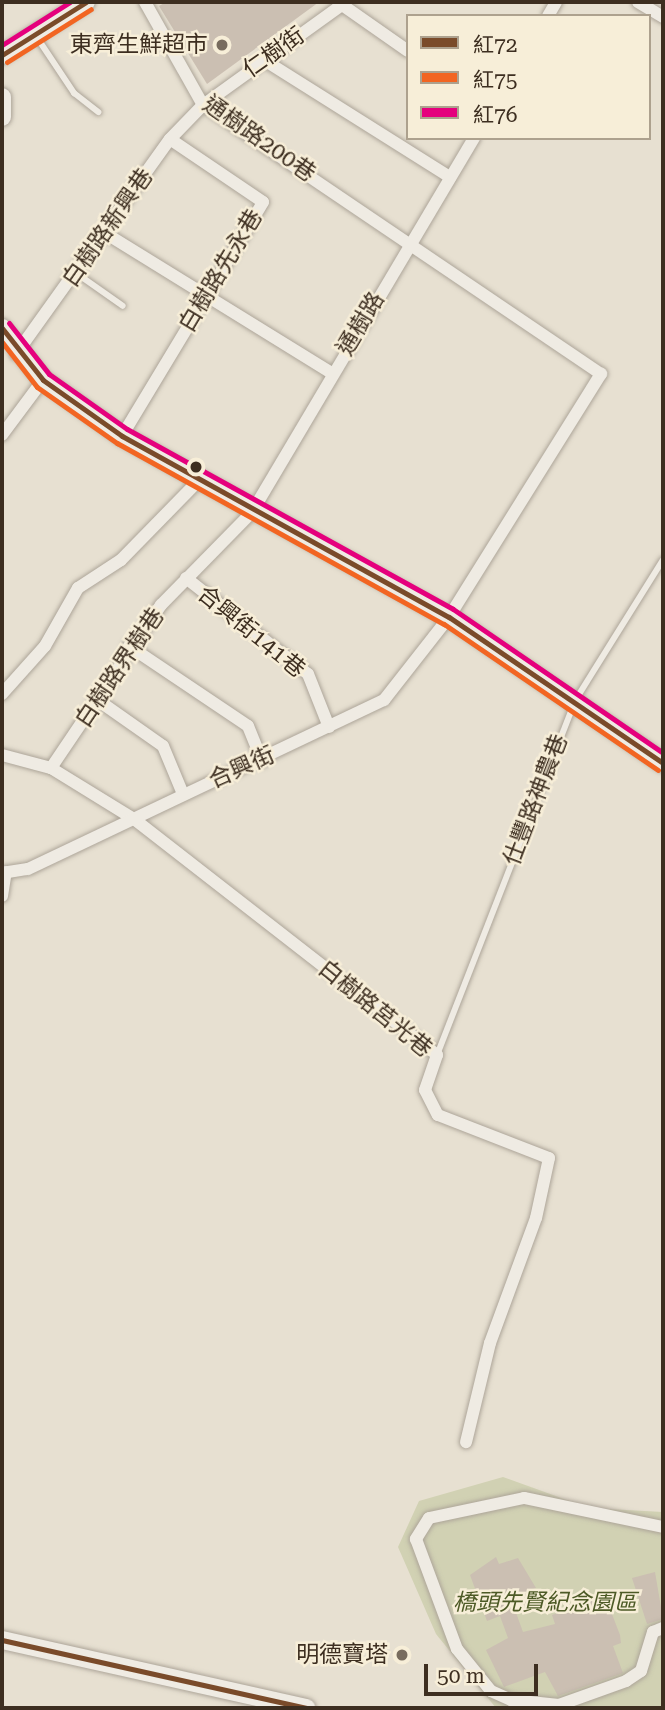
<!DOCTYPE html>
<html>
<head>
<meta charset="utf-8">
<style>
	body { margin:0 }
	#map { position:relative; width:665px; height:1710px; overflow:hidden; background:#e7e0d1; font-family:"Roboto Serif","Noto Sans TC",serif }
	div>[style] { position:absolute }
	.cemetery>* { inset:0; background:#d1d1b3 }
	.building>* { inset:0; background:#cbbfb2 }
	.roads { filter:drop-shadow(0 0 2px #ada599) drop-shadow(0 0 2px #ada599) }
	.lane>* { height:6px; margin:-3px; padding:0 3px; transform-origin:3px; border-radius:3px; background:#efebe3 }
	.street>* { height:12px; margin:-6px; padding:0 6px; transform-origin:6px; border-radius:6px; background:#efebe3 }
	.secondary>* { height:18px; margin:-9px; padding:0 9px; transform-origin:9px; border-radius:9px; background:#efebe3 }
	.bus-1>* { height:5px; margin:-2.5px; padding:0 2.5px; transform-origin:2.5px; border-radius:2.5px; background:#7a4b2a }
	.bus-2>* { height:5px; margin:-2.5px; padding:0 2.5px; transform-origin:2.5px; border-radius:2.5px; background:#f26522 }
	.bus-3>* { height:5px; margin:-2.5px; padding:0 2.5px; transform-origin:2.5px; border-radius:2.5px; background:#e5007d }
	.dots>* { width:19px; height:19px; translate:-50% -50%; box-sizing:border-box; border:4px solid #f7eed8; border-radius:50% }
	span { translate:-50% -50%; white-space:nowrap; text-align:center; line-height:1.15; -webkit-text-stroke:5px #f7eed8; paint-order:stroke }
	.poi-label { font-size:23px; color:#3d2e20 }
	.right { translate:-100% -50%; text-align:right }
	.street-label { font-size:23px; color:#3d2e20 }
	.park-label { font-size:23px; color:#4d5a26; font-style:italic }
	.frame { position:absolute; inset:0; border:4px solid #3d2e20; pointer-events:none }
	.legend { position:absolute; left:406px; top:14px; width:245px; height:126px; box-sizing:border-box; background:#f7eed8; border:2px solid #ada18e; margin:0; padding:9px 12px; list-style:none; font-size:21px; color:#3d2e20 }
	.legend li { display:flex; align-items:center; gap:14px; height:35px }
	.legend b { width:35px; border:2px solid #ada18e }
	.scale { position:absolute; left:424px; top:1664px; width:114px; height:32px; box-sizing:border-box; border:4px solid #3d2e20; border-top:0; padding-left:9px; font-size:21px; line-height:24px; white-space:nowrap; color:#3d2e20; -webkit-text-stroke:5px #f7eed8; paint-order:stroke }
</style>
</head>
<body>
<div id="map">
	<div class="cemetery">
		<i style="clip-path:polygon(503px 1477px,589px 1508px,663px 1512px,663px 1708px,496px 1708px,436px 1634px,398px 1547px,419px 1501px)"></i>
	</div>
	<div class="building">
		<i style="clip-path:polygon(166px 2px,319px 2px,207px 84px,159px 6px)"></i>
		<i style="clip-path:polygon(496px 1557px,499px 1564px,518px 1558px,536px 1588px,529px 1590px,534px 1604px,515px 1610px,523px 1632px,555px 1624px,552px 1615px,605px 1596px,620px 1635px,621px 1643px,613px 1646px,623px 1673px,558px 1696px,545px 1672px,504px 1687px,486px 1650px,508px 1638px,500px 1616px,487px 1621px,470px 1575px)"></i>
		<i style="clip-path:polygon(655px 1572px,663px 1619px,647px 1624px,632px 1578px)"></i>
	</div>
	<div class="roads">
		<div class="lane">
			<i style="left:36px;top:36px;width:69px;rotate:56.3deg"></i>
			<i style="left:74px;top:93px;width:31px;rotate:38deg"></i>
			<i style="left:76px;top:273px;width:57px;rotate:35.1deg"></i>
			<i style="left:437px;top:1055px;width:382px;rotate:-68.7deg"></i>
			<i style="left:576px;top:699px;width:164px;rotate:-58deg"></i>
		</div>
		<div class="street">
			<i style="left:338px;top:2px;width:85px;rotate:35deg"></i>
			<i style="left:638px;top:2px;width:29px;rotate:31deg"></i>
			<i style="left:548px;top:16px;width:16px;rotate:-60deg"></i>
			<i style="left:264px;top:60px;width:220px;rotate:32.2deg"></i>
			<i style="left:105px;top:233px;width:267px;rotate:31.7deg"></i>
			<i style="left:16px;top:354px;width:264px;rotate:-54.4deg"></i>
			<i style="left:170px;top:139px;width:47px;rotate:-45.9deg"></i>
			<i style="left:203px;top:105px;width:176px;rotate:-35.8deg"></i>
			<i style="left:2px;top:435px;width:69px;rotate:-53.3deg"></i>
			<i style="left:122px;top:436px;width:273px;rotate:-58.9deg"></i>
			<i style="left:263px;top:202px;width:112px;rotate:-145.9deg"></i>
			<i style="left:186px;top:578px;width:155px;rotate:38.2deg"></i>
			<i style="left:308px;top:674px;width:57px;rotate:68.4deg"></i>
			<i style="left:129px;top:646px;width:143px;rotate:33.9deg"></i>
			<i style="left:248px;top:726px;width:38px;rotate:68deg"></i>
			<i style="left:2px;top:694px;width:64px;rotate:-48.1deg"></i>
			<i style="left:45px;top:646px;width:67px;rotate:-60.4deg"></i>
			<i style="left:78px;top:588px;width:51px;rotate:-33.1deg"></i>
			<i style="left:121px;top:560px;width:109px;rotate:-45.7deg"></i>
			<i style="left:99px;top:701px;width:78px;rotate:35.1deg"></i>
			<i style="left:163px;top:746px;width:52px;rotate:67.4deg"></i>
			<i style="left:2px;top:755px;width:51px;rotate:14.9deg"></i>
			<i style="left:51px;top:768px;width:97px;rotate:31.6deg"></i>
			<i style="left:134px;top:819px;width:384px;rotate:37.9deg"></i>
			<i style="left:437px;top:1055px;width:37px;rotate:109deg"></i>
			<i style="left:425px;top:1090px;width:28px;rotate:63deg"></i>
			<i style="left:438px;top:1115px;width:119px;rotate:21.2deg"></i>
			<i style="left:549px;top:1158px;width:61px;rotate:102.2deg"></i>
			<i style="left:536px;top:1218px;width:133px;rotate:110.2deg"></i>
			<i style="left:490px;top:1343px;width:102px;rotate:103.6deg"></i>
			<i style="left:51px;top:768px;width:197px;rotate:-56deg"></i>
			<i style="left:161px;top:605px;width:130px;rotate:-45.6deg"></i>
			<i style="left:252px;top:512px;width:435px;rotate:-59.3deg"></i>
			<i style="left:2px;top:873px;width:26px;rotate:-9deg"></i>
			<i style="left:28px;top:869px;width:394px;rotate:-25.4deg"></i>
			<i style="left:384px;top:700px;width:105px;rotate:-51.9deg"></i>
			<i style="left:449px;top:617px;width:287px;rotate:-58deg"></i>
			<i style="left:601px;top:374px;width:480px;rotate:-145.9deg"></i>
			<i style="left:203px;top:105px;width:118px;rotate:-119.4deg"></i>
			<i style="left:2px;top:896px;width:24px;rotate:-81deg"></i>
			<i style="left:663px;top:1527px;width:142px;rotate:-168.2deg"></i>
			<i style="left:524px;top:1498px;width:97px;rotate:168.1deg"></i>
			<i style="left:429px;top:1518px;width:25px;rotate:122deg"></i>
			<i style="left:416px;top:1539px;width:117px;rotate:69.6deg"></i>
			<i style="left:457px;top:1649px;width:54px;rotate:51deg"></i>
			<i style="left:491px;top:1691px;width:22px;rotate:24deg"></i>
			<i style="left:511px;top:1700px;width:48px;rotate:5.9deg"></i>
			<i style="left:559px;top:1705px;width:71px;rotate:-19.7deg"></i>
			<i style="left:626px;top:1681px;width:18px;rotate:-34deg"></i>
			<i style="left:641px;top:1671px;width:41px;rotate:-72.9deg"></i>
			<i style="left:653px;top:1632px;width:11px;rotate:-22deg"></i>
		</div>
		<div class="secondary">
			<i style="left:2px;top:55px;width:99px;rotate:-32.2deg"></i>
			<i style="left:2px;top:97px;width:20px;rotate:90deg"></i>
			<i style="left:2px;top:328px;width:66px;rotate:51.7deg"></i>
			<i style="left:43px;top:380px;width:97px;rotate:35.3deg"></i>
			<i style="left:122px;top:436px;width:374px;rotate:29deg"></i>
			<i style="left:449px;top:617px;width:259px;rotate:34.3deg"></i>
			<i style="left:2px;top:1640px;width:312px;rotate:12.6deg"></i>
		</div>
	</div>
	<div class="bus-1">
		<i style="left:2px;top:55px;width:99px;rotate:-32.2deg"></i>
		<i style="left:2px;top:328px;width:66px;rotate:51.7deg"></i>
		<i style="left:43px;top:380px;width:97px;rotate:35.3deg"></i>
		<i style="left:122px;top:436px;width:374px;rotate:29deg"></i>
		<i style="left:449px;top:617px;width:259px;rotate:34.3deg"></i>
		<i style="left:2px;top:1640px;width:312px;rotate:12.6deg"></i>
	</div>
	<div class="bus-2">
		<i style="left:7px;top:62px;width:99px;rotate:-32.2deg"></i>
		<i style="left:2px;top:342px;width:57px;rotate:52.1deg"></i>
		<i style="left:37px;top:387px;width:98px;rotate:35deg"></i>
		<i style="left:117px;top:443px;width:374px;rotate:29deg"></i>
		<i style="left:444px;top:624px;width:259px;rotate:34.3deg"></i>
	</div>
	<div class="bus-3">
		<i style="left:2px;top:45px;width:80px;rotate:-32.3deg"></i>
		<i style="left:9px;top:323px;width:65px;rotate:51.9deg"></i>
		<i style="left:49px;top:374px;width:95px;rotate:35.2deg"></i>
		<i style="left:127px;top:429px;width:372px;rotate:28.9deg"></i>
		<i style="left:453px;top:609px;width:255px;rotate:34.4deg"></i>
	</div>
	<div class="dots">
		<i style="left:222px;top:45px;background:#786c5e"></i>
		<i style="left:196px;top:467px;background:#3d2e20"></i>
		<i style="left:402px;top:1655px;background:#786c5e"></i>
	</div>
	<div class="poi-label">
		<span class="right" style="left:208px;top:45px">東齊生鮮超市</span>
		<span class="right" style="left:388px;top:1655px">明德寶塔</span>
	</div>
	<div class="street-label">
		<span style="left:274px;top:53px;rotate:-35deg">仁樹街</span>
		<span style="left:259px;top:139px;rotate:35deg">通樹路200巷</span>
		<span style="left:108px;top:228px;rotate:-55deg">白樹路新興巷</span>
		<span style="left:221px;top:271px;rotate:-59deg">白樹路先永巷</span>
		<span style="left:361px;top:324px;rotate:-59deg">通樹路</span>
		<span style="left:251px;top:632px;rotate:39deg">合興街141巷</span>
		<span style="left:120px;top:668px;rotate:-56deg">白樹路界樹巷</span>
		<span style="left:242px;top:768px;rotate:-24deg">合興街</span>
		<span style="left:536px;top:800px;rotate:-69deg">仕豐路神農巷</span>
		<span style="left:375px;top:1009px;rotate:39deg">白樹路莒光巷</span>
	</div>
	<div class="park-label">
		<span style="left:545px;top:1603px">橋頭先賢紀念園區</span>
	</div>
	<div class="frame"></div>
	<ul class="legend">
	<li><b style="height:9px;background:#7a4b2a"></b>紅72</li>
	<li><b style="height:9px;background:#f26522"></b>紅75</li>
	<li><b style="height:9px;background:#e5007d"></b>紅76</li>
	</ul>
	<div class="scale">50 m</div>
</div>
</body>
</html>
